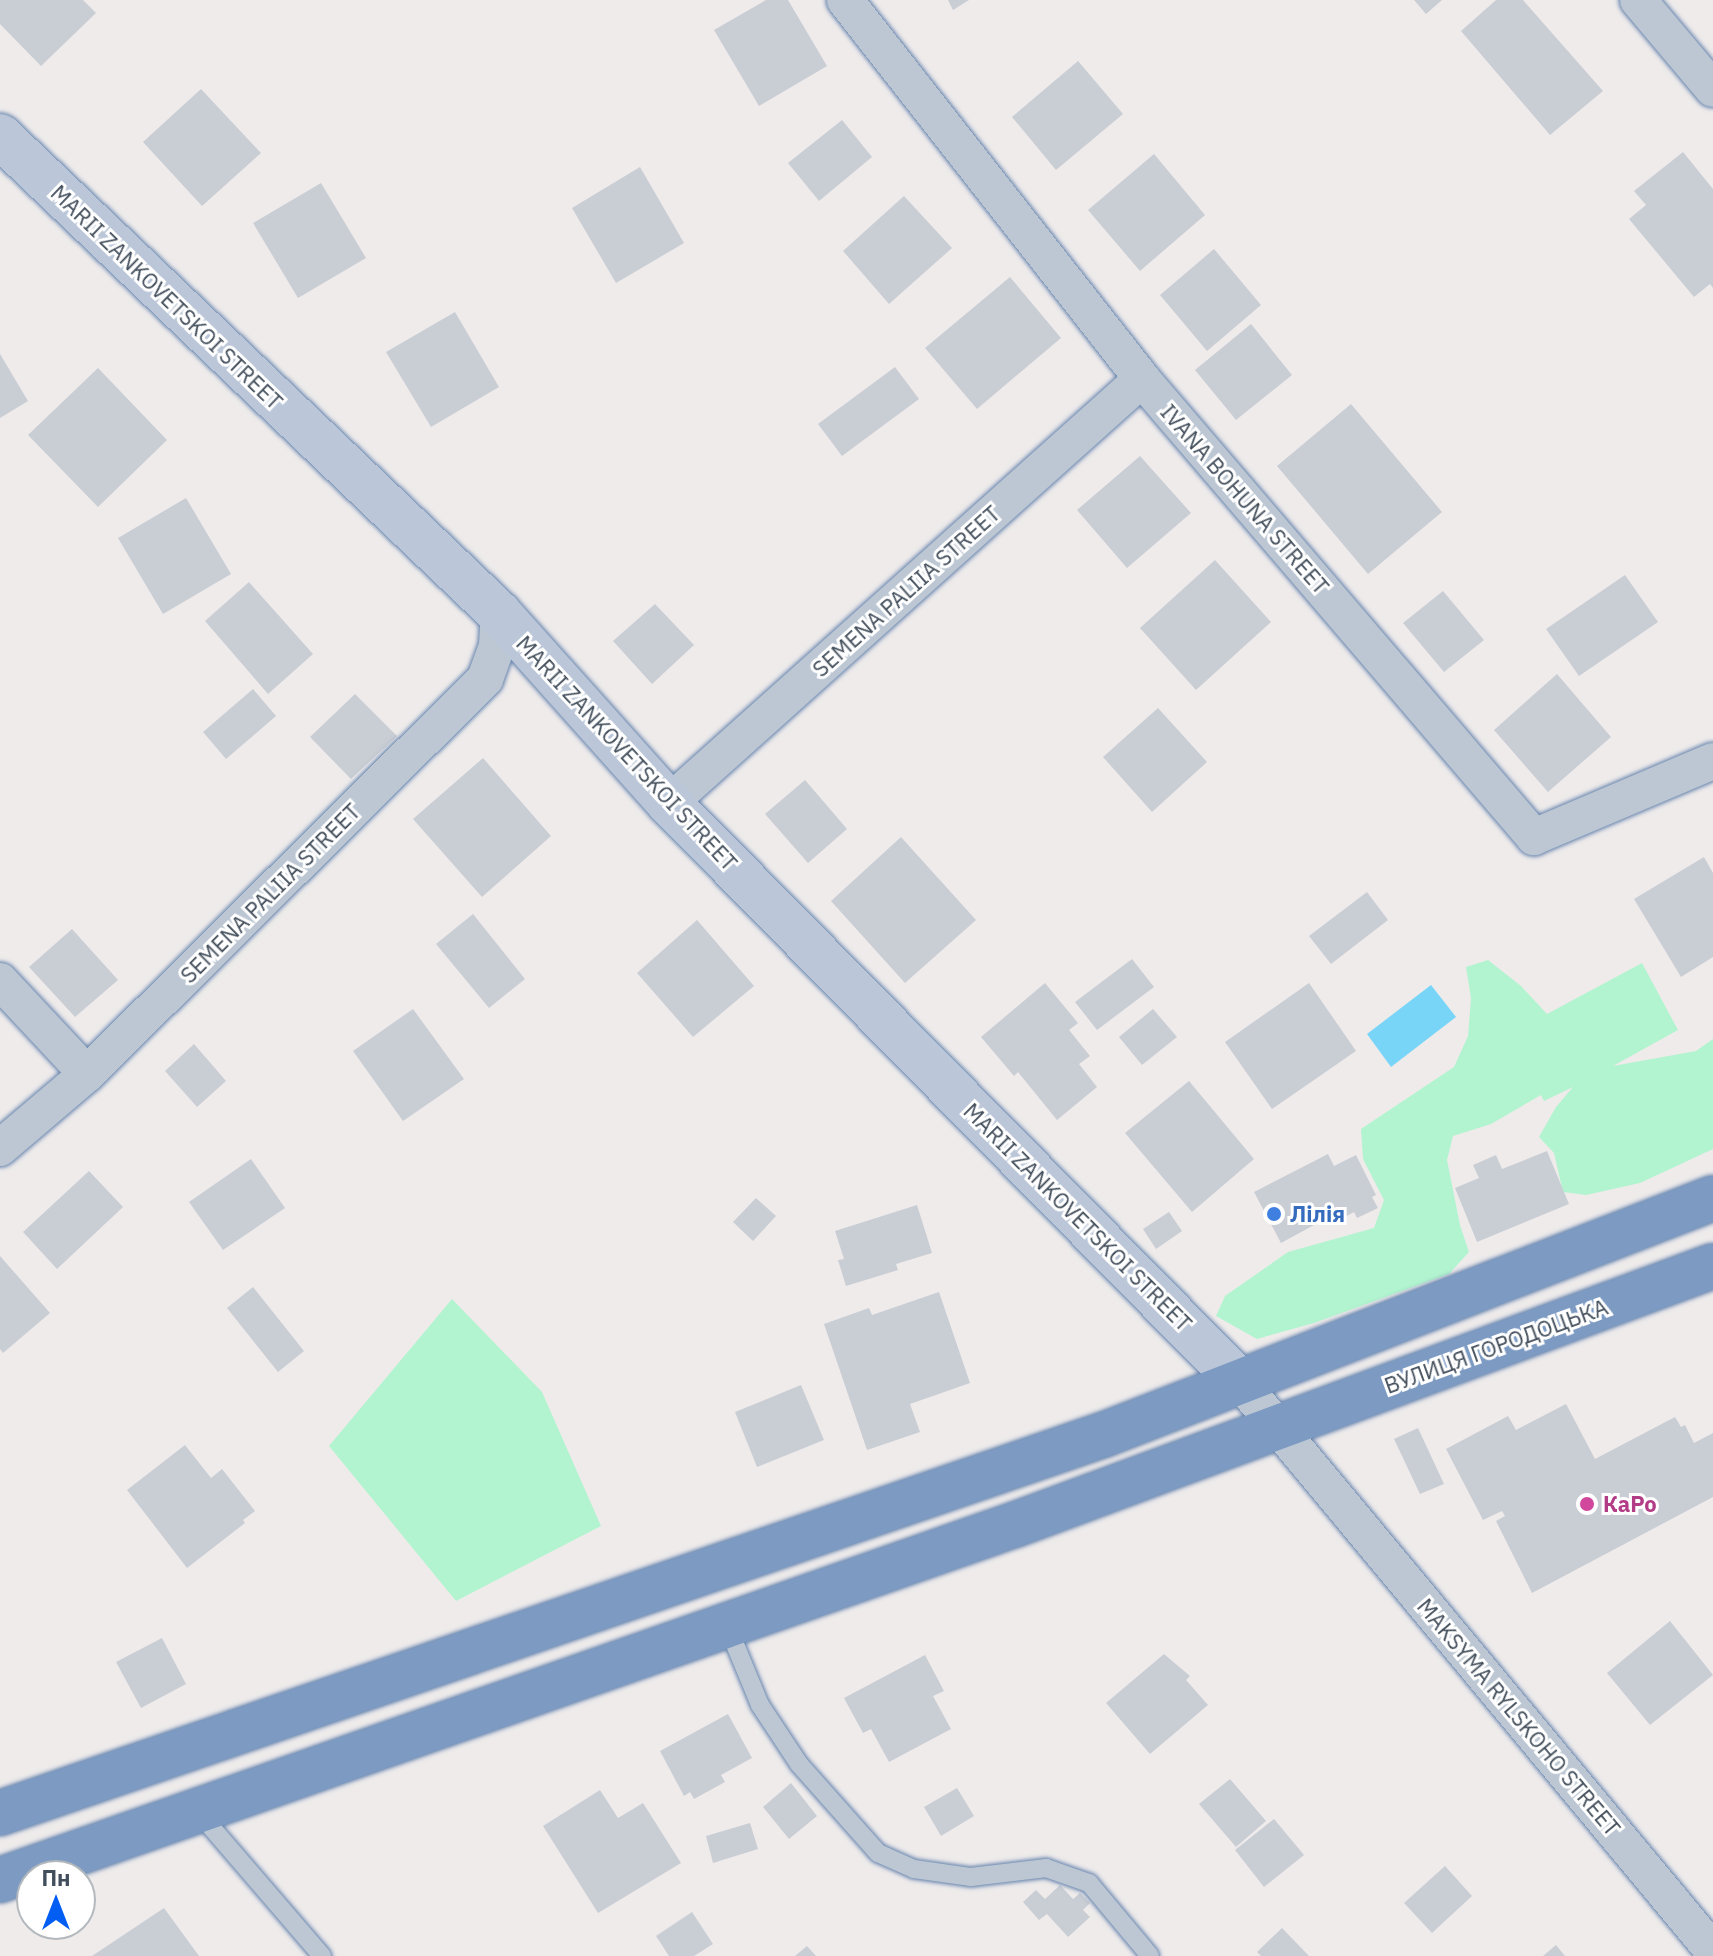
<!DOCTYPE html>
<html>
<head>
<meta charset="utf-8">
<style>
	body { margin:0 }
	#map { position:relative; width:1713px; height:1956px; overflow:hidden; background:#efebeb; font-family:"IBM Plex Sans",sans-serif }
	div>[style] { position:absolute }
	.green>* { inset:0; background:#b2f4cf }
	.water>* { inset:0; background:#79d5f7 }
	.building>* { inset:0; background:#c9cdd4 }
	.roads { filter:drop-shadow(0 0 2px #6785ae) drop-shadow(0 0 2px #6785ae) }
	.lane>* { height:18px; margin:-9px; padding:0 9px; transform-origin:9px; border-radius:9px; background:#bcc7d3 }
	.street>* { height:36px; margin:-18px; padding:0 18px; transform-origin:18px; border-radius:18px; background:#bcc7d3 }
	.secondary>* { height:44px; margin:-22px; padding:0 22px; transform-origin:22px; border-radius:22px; background:#bbc7d8 }
	.highway>* { height:44px; margin:-22px; padding:0 22px; transform-origin:22px; border-radius:22px; background:#7c9ac2 }
	.dots>* { width:22px; height:22px; translate:-50% -50%; box-sizing:border-box; border:4px solid #fff; border-radius:50% }
	span { translate:-50% -50%; white-space:nowrap; text-align:center; line-height:1.15; -webkit-text-stroke:6px #fff; paint-order:stroke }
	.street-label { font-size:22px; color:#424e5b }
	.shop-label { font-size:22px; color:#366cbe; font-weight:700 }
	.left { translate:0 -50%; text-align:left }
	.hotel-label { font-size:22px; color:#b23c85; font-weight:700 }
	.north { position:absolute; left:16px; top:1860px; width:80px; height:80px; box-sizing:border-box; background:#fff; border:2px solid #b3b8bd; border-radius:50%; rotate:0deg; font-size:22px; font-weight:700; line-height:32px; text-align:center; color:#424e5b }
	.north::after { content:''; display:block; margin:auto; width:28px; height:36px; background:#025df2; clip-path:polygon(50% 0,100% 100%,50% 72%,0 100%) }
</style>
</head>
<body>
<div id="map">
	<div class="green">
		<i style="clip-path:polygon(1488px 960px,1521px 986px,1547px 1014px,1642px 963px,1678px 1030px,1613px 1066px,1696px 1051px,1713px 1039px,1713px 1149px,1640px 1183px,1586px 1195px,1563px 1192px,1554px 1153px,1539px 1137px,1556px 1107px,1573px 1087px,1544px 1101px,1541px 1095px,1491px 1124px,1453px 1136px,1447px 1160px,1460px 1225px,1469px 1252px,1449px 1274px,1314px 1323px,1257px 1339px,1216px 1316px,1225px 1296px,1288px 1252px,1374px 1228px,1384px 1200px,1363px 1159px,1361px 1129px,1454px 1067px,1468px 1036px,1471px 998px,1466px 967px)"></i>
		<i style="clip-path:polygon(452px 1299px,542px 1392px,601px 1526px,456px 1601px,329px 1446px)"></i>
	</div>
	<div class="water">
		<i style="clip-path:polygon(1431px 985px,1456px 1017px,1391px 1067px,1367px 1034px)"></i>
	</div>
	<div class="building">
		<i style="clip-path:polygon(0 0,83px 0,96px 13px,41px 66px,0 24px)"></i>
		<i style="clip-path:polygon(766px 0,788px 0,827px 66px,759px 106px,714px 30px)"></i>
		<i style="clip-path:polygon(948px 0,969px 0,953px 10px)"></i>
		<i style="clip-path:polygon(1414px 0,1442px 0,1426px 14px)"></i>
		<i style="clip-path:polygon(1496px 0,1523px 0,1603px 91px,1550px 135px,1461px 31px)"></i>
		<i style="clip-path:polygon(1078px 61px,1123px 114px,1056px 170px,1012px 117px)"></i>
		<i style="clip-path:polygon(201px 89px,261px 153px,202px 206px,143px 142px)"></i>
		<i style="clip-path:polygon(842px 120px,872px 157px,819px 201px,788px 163px)"></i>
		<i style="clip-path:polygon(1683px 152px,1713px 189px,1713px 288px,1710px 284px,1694px 297px,1629px 219px,1646px 205px,1634px 191px)"></i>
		<i style="clip-path:polygon(1154px 154px,1205px 215px,1140px 271px,1088px 210px)"></i>
		<i style="clip-path:polygon(640px 167px,684px 243px,616px 283px,572px 208px)"></i>
		<i style="clip-path:polygon(321px 183px,366px 258px,298px 298px,253px 223px)"></i>
		<i style="clip-path:polygon(904px 196px,952px 248px,889px 304px,843px 251px)"></i>
		<i style="clip-path:polygon(1214px 249px,1261px 305px,1207px 351px,1160px 295px)"></i>
		<i style="clip-path:polygon(1010px 277px,1061px 338px,977px 409px,925px 348px)"></i>
		<i style="clip-path:polygon(455px 312px,499px 387px,431px 427px,386px 352px)"></i>
		<i style="clip-path:polygon(1251px 324px,1292px 375px,1236px 420px,1195px 370px)"></i>
		<i style="clip-path:polygon(0 354px,28px 401px,0 418px)"></i>
		<i style="clip-path:polygon(895px 367px,919px 399px,842px 456px,818px 424px)"></i>
		<i style="clip-path:polygon(98px 368px,167px 440px,98px 507px,28px 435px)"></i>
		<i style="clip-path:polygon(1351px 404px,1442px 512px,1368px 574px,1277px 466px)"></i>
		<i style="clip-path:polygon(1140px 456px,1191px 513px,1127px 568px,1077px 510px)"></i>
		<i style="clip-path:polygon(186px 498px,231px 574px,163px 614px,118px 538px)"></i>
		<i style="clip-path:polygon(1215px 560px,1271px 622px,1196px 690px,1140px 628px)"></i>
		<i style="clip-path:polygon(1625px 575px,1658px 622px,1579px 676px,1546px 629px)"></i>
		<i style="clip-path:polygon(249px 582px,313px 654px,268px 694px,205px 621px)"></i>
		<i style="clip-path:polygon(1443px 591px,1484px 640px,1444px 672px,1403px 623px)"></i>
		<i style="clip-path:polygon(655px 604px,694px 645px,652px 684px,613px 641px)"></i>
		<i style="clip-path:polygon(1557px 674px,1611px 737px,1548px 792px,1494px 730px)"></i>
		<i style="clip-path:polygon(253px 689px,276px 716px,226px 759px,203px 732px)"></i>
		<i style="clip-path:polygon(355px 694px,397px 736px,351px 779px,310px 737px)"></i>
		<i style="clip-path:polygon(1158px 708px,1207px 762px,1152px 812px,1103px 757px)"></i>
		<i style="clip-path:polygon(483px 758px,551px 836px,482px 897px,413px 819px)"></i>
		<i style="clip-path:polygon(805px 780px,847px 829px,808px 863px,765px 814px)"></i>
		<i style="clip-path:polygon(901px 837px,976px 920px,905px 983px,831px 901px)"></i>
		<i style="clip-path:polygon(1704px 857px,1713px 873px,1713px 957px,1681px 977px,1634px 899px)"></i>
		<i style="clip-path:polygon(1367px 892px,1388px 920px,1331px 964px,1309px 936px)"></i>
		<i style="clip-path:polygon(473px 914px,525px 979px,489px 1008px,436px 944px)"></i>
		<i style="clip-path:polygon(697px 920px,754px 986px,693px 1037px,637px 973px)"></i>
		<i style="clip-path:polygon(72px 929px,118px 980px,75px 1017px,29px 967px)"></i>
		<i style="clip-path:polygon(1132px 959px,1154px 987px,1097px 1030px,1075px 1002px)"></i>
		<i style="clip-path:polygon(1045px 983px,1078px 1023px,1069px 1030px,1090px 1056px,1079px 1064px,1097px 1087px,1057px 1120px,1018px 1072px,1014px 1076px,981px 1037px)"></i>
		<i style="clip-path:polygon(1309px 983px,1356px 1051px,1272px 1109px,1225px 1042px)"></i>
		<i style="clip-path:polygon(413px 1009px,464px 1079px,403px 1121px,353px 1051px)"></i>
		<i style="clip-path:polygon(1153px 1009px,1177px 1037px,1142px 1065px,1119px 1037px)"></i>
		<i style="clip-path:polygon(194px 1044px,226px 1081px,197px 1107px,165px 1071px)"></i>
		<i style="clip-path:polygon(1189px 1081px,1254px 1159px,1192px 1212px,1125px 1133px)"></i>
		<i style="clip-path:polygon(1547px 1151px,1569px 1204px,1477px 1242px,1455px 1188px,1479px 1178px,1473px 1165px,1496px 1155px,1502px 1169px)"></i>
		<i style="clip-path:polygon(1328px 1154px,1334px 1166px,1356px 1155px,1376px 1195px,1372px 1197px,1378px 1208px,1357px 1218px,1354px 1212px,1330px 1225px,1327px 1218px,1281px 1243px,1254px 1192px)"></i>
		<i style="clip-path:polygon(251px 1159px,285px 1208px,223px 1250px,189px 1202px)"></i>
		<i style="clip-path:polygon(89px 1171px,123px 1207px,57px 1269px,23px 1232px)"></i>
		<i style="clip-path:polygon(756px 1198px,776px 1216px,753px 1241px,733px 1222px)"></i>
		<i style="clip-path:polygon(917px 1205px,932px 1253px,896px 1264px,898px 1270px,846px 1286px,838px 1260px,844px 1259px,835px 1231px)"></i>
		<i style="clip-path:polygon(1169px 1212px,1182px 1231px,1156px 1249px,1143px 1229px)"></i>
		<i style="clip-path:polygon(0 1256px,50px 1313px,3px 1353px,0 1349px)"></i>
		<i style="clip-path:polygon(253px 1287px,304px 1351px,278px 1372px,227px 1308px)"></i>
		<i style="clip-path:polygon(939px 1292px,970px 1383px,910px 1404px,920px 1432px,867px 1450px,824px 1324px,869px 1308px,872px 1315px)"></i>
		<i style="clip-path:polygon(801px 1385px,824px 1440px,757px 1467px,735px 1412px)"></i>
		<i style="clip-path:polygon(1566px 1404px,1595px 1459px,1675px 1417px,1681px 1427px,1685px 1425px,1694px 1443px,1713px 1433px,1713px 1497px,1532px 1593px,1496px 1521px,1505px 1516px,1502px 1511px,1483px 1520px,1446px 1449px,1508px 1416px,1516px 1430px)"></i>
		<i style="clip-path:polygon(1418px 1428px,1444px 1484px,1420px 1494px,1394px 1439px)"></i>
		<i style="clip-path:polygon(185px 1445px,211px 1478px,222px 1469px,255px 1511px,243px 1520px,245px 1523px,187px 1568px,127px 1490px)"></i>
		<i style="clip-path:polygon(1670px 1621px,1713px 1675px,1650px 1725px,1607px 1673px)"></i>
		<i style="clip-path:polygon(162px 1638px,186px 1684px,141px 1708px,116px 1662px)"></i>
		<i style="clip-path:polygon(1164px 1654px,1190px 1676px,1186px 1680px,1208px 1705px,1150px 1754px,1106px 1703px)"></i>
		<i style="clip-path:polygon(925px 1655px,944px 1691px,933px 1696px,951px 1729px,889px 1762px,871px 1729px,863px 1733px,844px 1698px)"></i>
		<i style="clip-path:polygon(728px 1714px,752px 1758px,721px 1775px,725px 1782px,694px 1799px,690px 1792px,684px 1796px,660px 1751px)"></i>
		<i style="clip-path:polygon(1230px 1779px,1266px 1821px,1236px 1847px,1199px 1804px)"></i>
		<i style="clip-path:polygon(791px 1783px,817px 1816px,789px 1839px,763px 1807px)"></i>
		<i style="clip-path:polygon(957px 1788px,974px 1816px,941px 1836px,924px 1807px)"></i>
		<i style="clip-path:polygon(600px 1790px,618px 1818px,643px 1803px,681px 1863px,598px 1913px,543px 1826px)"></i>
		<i style="clip-path:polygon(1274px 1819px,1304px 1855px,1264px 1887px,1235px 1850px)"></i>
		<i style="clip-path:polygon(750px 1823px,758px 1849px,713px 1863px,706px 1836px)"></i>
		<i style="clip-path:polygon(1445px 1866px,1472px 1896px,1432px 1933px,1404px 1903px)"></i>
		<i style="clip-path:polygon(1060px 1885px,1073px 1899px,1080px 1893px,1090px 1903px,1083px 1910px,1090px 1917px,1068px 1937px,1047px 1914px,1039px 1920px,1023px 1902px,1036px 1890px,1045px 1899px)"></i>
		<i style="clip-path:polygon(164px 1908px,199px 1956px,92px 1956px)"></i>
		<i style="clip-path:polygon(692px 1912px,713px 1944px,694px 1956px,669px 1956px,656px 1936px)"></i>
		<i style="clip-path:polygon(1282px 1928px,1309px 1956px,1261px 1956px,1257px 1952px)"></i>
		<i style="clip-path:polygon(1556px 1945px,1565px 1956px,1543px 1956px)"></i>
		<i style="clip-path:polygon(807px 1946px,816px 1956px,795px 1956px)"></i>
	</div>
	<div class="roads">
		<div class="lane">
			<i style="left:727px;top:1625px;width:87px;rotate:67.6deg"></i>
			<i style="left:760px;top:1705px;width:71px;rotate:56.5deg"></i>
			<i style="left:799px;top:1764px;width:119px;rotate:48.4deg"></i>
			<i style="left:878px;top:1853px;width:39px;rotate:24deg"></i>
			<i style="left:914px;top:1869px;width:58px;rotate:8deg"></i>
			<i style="left:971px;top:1877px;width:76px;rotate:-6.8deg"></i>
			<i style="left:1046px;top:1868px;width:46px;rotate:19.2deg"></i>
			<i style="left:1089px;top:1883px;width:95px;rotate:50.1deg"></i>
			<i style="left:199px;top:1813px;width:189px;rotate:49.3deg"></i>
		</div>
		<div class="street">
			<i style="left:845px;top:0;width:482px;rotate:51.9deg"></i>
			<i style="left:1142px;top:379px;width:603px;rotate:49.44deg"></i>
			<i style="left:1534px;top:837px;width:194px;rotate:-23deg"></i>
			<i style="left:1638px;top:0;width:116px;rotate:49.9deg"></i>
			<i style="left:669px;top:803px;width:635px;rotate:-41.87deg"></i>
			<i style="left:0;top:981px;width:127px;rotate:46.9deg"></i>
			<i style="left:0;top:1148px;width:114px;rotate:-40.4deg"></i>
			<i style="left:87px;top:1074px;width:561px;rotate:-44.78deg"></i>
			<i style="left:485px;top:679px;width:35px;rotate:-70deg"></i>
			<i style="left:497px;top:646px;width:33px;rotate:-87deg"></i>
			<i style="left:1241px;top:1383px;width:739px;rotate:50.27deg"></i>
		</div>
		<div class="secondary">
			<i style="left:0;top:136px;width:690px;rotate:43.71deg"></i>
			<i style="left:499px;top:613px;width:255px;rotate:48.2deg"></i>
			<i style="left:669px;top:803px;width:815px;rotate:45.4deg"></i>
		</div>
		<div class="highway">
			<i style="left:0;top:1813px;width:1166px;rotate:-18.92deg"></i>
			<i style="left:1103px;top:1435px;width:654px;rotate:-21.23deg"></i>
			<i style="left:0;top:1880px;width:1074px;rotate:-19.3deg"></i>
			<i style="left:1014px;top:1525px;width:745px;rotate:-20.33deg"></i>
		</div>
	</div>
	<div class="dots">
		<i style="left:1274px;top:1214px;background:#3f7fe0"></i>
		<i style="left:1587px;top:1504px;background:#d1479c"></i>
	</div>
	<div class="street-label">
		<span style="left:167px;top:297px;rotate:44deg">MARII ZANKOVETSKOI STREET</span>
		<span style="left:1245px;top:499px;rotate:49deg">IVANA BOHUNA STREET</span>
		<span style="left:906px;top:591px;rotate:-42deg">SEMENA PALIIA STREET</span>
		<span style="left:627px;top:753px;rotate:47deg">MARII ZANKOVETSKOI STREET</span>
		<span style="left:270px;top:893px;rotate:-45deg">SEMENA PALIIA STREET</span>
		<span style="left:1078px;top:1217px;rotate:45deg">MARII ZANKOVETSKOI STREET</span>
		<span style="left:1496px;top:1346px;rotate:-20deg">ВУЛИЦЯ ГОРОДОЦЬКА</span>
		<span style="left:1519px;top:1717px;rotate:50deg">MAKSYMA RYLSKOHO STREET</span>
	</div>
	<div class="shop-label">
		<span class="left" style="left:1290px;top:1214px">Лілія</span>
	</div>
	<div class="hotel-label">
		<span class="left" style="left:1603px;top:1504px">КаРо</span>
	</div>
	<div class="north">Пн</div>
</div>
</body>
</html>
